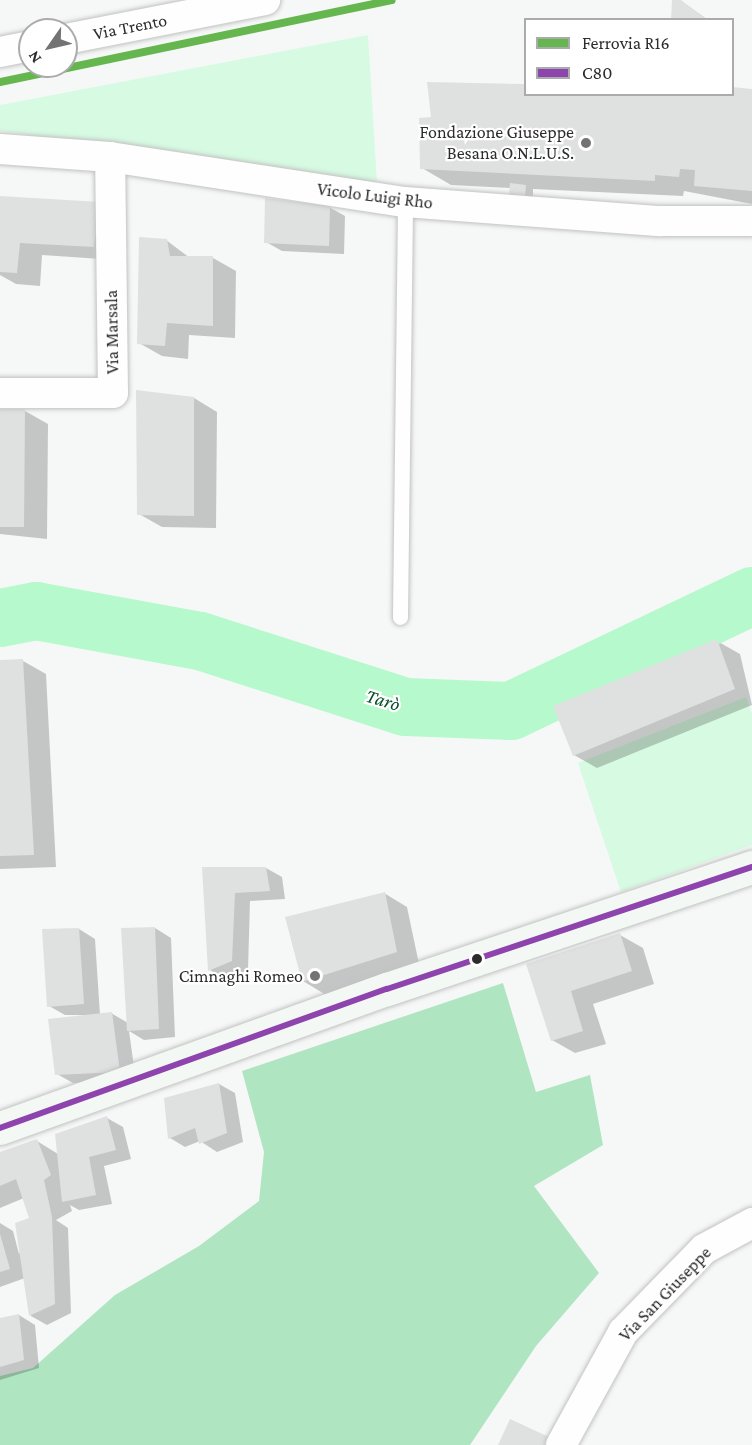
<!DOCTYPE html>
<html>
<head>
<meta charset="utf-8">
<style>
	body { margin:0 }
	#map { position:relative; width:752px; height:1445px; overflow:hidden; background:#f6f8f7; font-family:"Crimson Pro",serif }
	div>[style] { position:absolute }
	.green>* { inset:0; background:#d7fae2 }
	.forest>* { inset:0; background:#b0e5c2 }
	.shadow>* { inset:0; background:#0003 }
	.river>* { height:58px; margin:-29px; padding:0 29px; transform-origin:29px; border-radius:29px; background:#b6f9cc }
	.building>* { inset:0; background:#dfe1e0 }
	.roads { filter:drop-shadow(0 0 2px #c1c2c1) drop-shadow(0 0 2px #c1c2c1) }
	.lane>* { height:15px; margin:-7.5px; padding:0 7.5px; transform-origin:7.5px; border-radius:7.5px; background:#fefefe }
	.street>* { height:30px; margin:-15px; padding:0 15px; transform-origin:15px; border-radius:15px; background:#fefefe }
	.secondary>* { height:33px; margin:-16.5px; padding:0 16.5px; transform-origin:16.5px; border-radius:16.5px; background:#f3f8f5 }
	.bus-1>* { height:6px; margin:-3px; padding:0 3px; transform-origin:3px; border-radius:3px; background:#8e44ad }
	.rail-1>* { height:8px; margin:-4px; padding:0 4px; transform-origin:4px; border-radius:4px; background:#66b64f }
	.dots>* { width:16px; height:16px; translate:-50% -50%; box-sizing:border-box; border:3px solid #fff; border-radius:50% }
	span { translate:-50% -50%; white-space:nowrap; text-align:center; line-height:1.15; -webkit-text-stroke:4.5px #fff; paint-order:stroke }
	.street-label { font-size:18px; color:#2b2c2b }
	.poi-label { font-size:18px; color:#2b2c2b }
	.right { translate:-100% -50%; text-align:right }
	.water-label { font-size:20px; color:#044f28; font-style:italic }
	.legend { position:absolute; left:524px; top:18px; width:210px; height:78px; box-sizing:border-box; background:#fff; border:2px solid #aaabaa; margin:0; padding:8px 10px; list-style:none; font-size:18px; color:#2b2c2b }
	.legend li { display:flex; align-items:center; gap:12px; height:30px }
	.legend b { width:30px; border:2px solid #aaabaa }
	.north { position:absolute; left:18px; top:18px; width:60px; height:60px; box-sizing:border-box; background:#fff; border:2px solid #aaabaa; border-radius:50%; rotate:236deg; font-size:16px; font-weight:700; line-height:24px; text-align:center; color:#2b2c2b }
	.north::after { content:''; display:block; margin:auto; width:21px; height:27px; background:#727372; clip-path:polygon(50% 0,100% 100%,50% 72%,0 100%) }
</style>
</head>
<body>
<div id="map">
	<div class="green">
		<i style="clip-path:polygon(368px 35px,377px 183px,0 131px,0 105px)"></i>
		<i style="clip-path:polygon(746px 697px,752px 714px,752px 845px,621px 892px,578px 763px)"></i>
	</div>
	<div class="forest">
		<i style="clip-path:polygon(503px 983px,536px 1092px,590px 1075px,603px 1145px,534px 1186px,599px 1273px,536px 1346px,470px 1445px,0 1445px,0 1376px,33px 1368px,115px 1295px,199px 1246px,259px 1201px,264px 1152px,242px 1071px)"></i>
	</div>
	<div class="shadow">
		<i style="clip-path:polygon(674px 0,680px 0,708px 20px,672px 20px)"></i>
		<i style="clip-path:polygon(752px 90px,752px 204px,684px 191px,683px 196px,533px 189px,533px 201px,511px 188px,451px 185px,422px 168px,526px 94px)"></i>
		<i style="clip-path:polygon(0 197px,99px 203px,116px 260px,42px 255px,40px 286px,16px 284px,0 275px)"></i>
		<i style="clip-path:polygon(329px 207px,345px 216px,344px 254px,282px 251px,266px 242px)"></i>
		<i style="clip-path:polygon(166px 240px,190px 258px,213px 258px,236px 271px,235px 338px,189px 335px,188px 359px,162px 356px,139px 343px)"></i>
		<i style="clip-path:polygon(194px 398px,217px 412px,216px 528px,162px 527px,139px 514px)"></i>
		<i style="clip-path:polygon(0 410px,25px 411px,48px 424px,47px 539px,0 534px)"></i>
		<i style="clip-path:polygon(717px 641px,740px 654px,752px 705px,597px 768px,574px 755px)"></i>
		<i style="clip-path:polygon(23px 661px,46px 674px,56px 867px,0 869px,0 662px)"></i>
		<i style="clip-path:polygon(204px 868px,266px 868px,282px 877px,285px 899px,250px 901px,248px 970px,226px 980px,210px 970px)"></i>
		<i style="clip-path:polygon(384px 893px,407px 907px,419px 964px,326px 995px,303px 981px)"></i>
		<i style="clip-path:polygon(155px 928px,171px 938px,175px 1037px,144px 1040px,129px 1031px,136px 1081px,73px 1083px,57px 1074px,94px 1015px,65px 1015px,49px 1006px,79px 929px,95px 939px,100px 1015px,111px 1013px,128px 1023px)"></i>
		<i style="clip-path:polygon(620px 935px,643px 948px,654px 984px,593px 1004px,606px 1044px,575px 1053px,552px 1040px,528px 965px)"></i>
		<i style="clip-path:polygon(219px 1084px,235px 1093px,243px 1142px,217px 1152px,200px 1141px,185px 1147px,170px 1138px)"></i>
		<i style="clip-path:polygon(107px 1118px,123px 1127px,131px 1159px,104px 1166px,112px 1204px,79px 1210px,70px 1205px,72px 1211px,56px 1220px,68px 1228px,71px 1313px,47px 1325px,31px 1316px,25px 1278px,0 1287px,0 1223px,13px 1231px,19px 1254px,37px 1221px,24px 1198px,0 1208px,0 1154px,37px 1141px,58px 1154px)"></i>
		<i style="clip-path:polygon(19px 1315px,35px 1325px,39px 1368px,0 1380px,0 1319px)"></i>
	</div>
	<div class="river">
		<i style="left:0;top:618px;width:37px;rotate:-11deg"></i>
		<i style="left:36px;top:611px;width:167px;rotate:10.4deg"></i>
		<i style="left:200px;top:641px;width:216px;rotate:17.8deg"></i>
		<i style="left:406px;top:707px;width:105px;rotate:2.2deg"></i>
		<i style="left:511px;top:711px;width:267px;rotate:-25.5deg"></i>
	</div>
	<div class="building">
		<i style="clip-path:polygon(672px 0,681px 0,707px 20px,671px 20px)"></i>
		<i style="clip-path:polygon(427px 82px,526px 84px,526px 94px,732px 94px,732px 87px,752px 89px,752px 191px,694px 186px,695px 170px,680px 169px,679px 177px,655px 175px,655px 181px,420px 169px,419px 118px,431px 117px)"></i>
		<i style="clip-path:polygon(510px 183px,526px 185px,525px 197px,509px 196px)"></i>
		<i style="clip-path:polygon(0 196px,100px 202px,94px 247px,20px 243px,17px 273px,0 272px)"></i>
		<i style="clip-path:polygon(265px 198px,330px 206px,329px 246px,264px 243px)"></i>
		<i style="clip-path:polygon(139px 237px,167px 239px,170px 256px,213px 256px,213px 326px,167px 323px,165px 346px,137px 344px)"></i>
		<i style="clip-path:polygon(136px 390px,194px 397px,194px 516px,137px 515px)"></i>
		<i style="clip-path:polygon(0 409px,25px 409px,24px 527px,0 527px)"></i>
		<i style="clip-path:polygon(717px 639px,735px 689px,573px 756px,553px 706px)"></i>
		<i style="clip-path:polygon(23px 659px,34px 855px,0 856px,0 660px)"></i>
		<i style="clip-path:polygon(202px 867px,266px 867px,270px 891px,235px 893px,232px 961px,208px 971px)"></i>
		<i style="clip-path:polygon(385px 892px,397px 952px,302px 982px,285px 917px)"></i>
		<i style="clip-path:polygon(155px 927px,159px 1029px,127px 1031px,121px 928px)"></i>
		<i style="clip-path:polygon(79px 928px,84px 1004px,47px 1007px,42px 929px)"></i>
		<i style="clip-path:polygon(620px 933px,632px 971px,571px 991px,583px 1031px,551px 1041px,526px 964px)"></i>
		<i style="clip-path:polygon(112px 1012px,120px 1072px,55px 1075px,48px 1019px)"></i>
		<i style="clip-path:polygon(219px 1083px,227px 1133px,199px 1144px,195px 1128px,168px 1139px,164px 1098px)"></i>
		<i style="clip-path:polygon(107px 1116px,116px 1150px,89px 1157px,96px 1195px,62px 1202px,55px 1134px)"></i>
		<i style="clip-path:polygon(37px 1139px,51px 1175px,44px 1180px,52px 1217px,55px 1304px,29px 1316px,15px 1223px,29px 1218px,16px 1179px,0 1186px,0 1152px)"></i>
		<i style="clip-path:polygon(0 1234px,10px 1269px,0 1272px)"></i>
		<i style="clip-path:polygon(19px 1314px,24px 1360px,0 1367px,0 1318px)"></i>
		<i style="clip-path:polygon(510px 1419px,549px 1437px,546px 1445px,498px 1445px)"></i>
	</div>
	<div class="roads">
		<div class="lane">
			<i style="left:400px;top:617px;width:415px;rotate:-89.3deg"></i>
		</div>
		<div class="street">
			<i style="left:66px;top:39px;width:203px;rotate:-11.1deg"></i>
			<i style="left:0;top:52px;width:31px;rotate:-11deg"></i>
			<i style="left:0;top:149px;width:110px;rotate:4.2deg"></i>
			<i style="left:110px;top:157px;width:298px;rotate:8.7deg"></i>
			<i style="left:405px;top:202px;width:256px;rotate:4.3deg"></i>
			<i style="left:660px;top:221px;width:92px"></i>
			<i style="left:0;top:393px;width:113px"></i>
			<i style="left:113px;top:393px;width:236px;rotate:-90.7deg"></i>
			<i style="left:561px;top:1445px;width:129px;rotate:-61.2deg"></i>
			<i style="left:623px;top:1332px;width:116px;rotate:-45.7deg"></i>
			<i style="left:704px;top:1249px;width:55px;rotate:-28.4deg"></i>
		</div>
		<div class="secondary">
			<i style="left:0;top:1128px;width:411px;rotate:-19.8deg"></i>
			<i style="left:387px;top:989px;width:385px;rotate:-18.5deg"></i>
		</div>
	</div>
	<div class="bus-1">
		<i style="left:0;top:1128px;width:411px;rotate:-19.8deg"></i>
		<i style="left:387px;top:989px;width:385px;rotate:-18.5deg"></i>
	</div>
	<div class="rail-1">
		<i style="left:0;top:82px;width:400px;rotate:-11.8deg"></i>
	</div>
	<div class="dots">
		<i style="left:586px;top:143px;background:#727372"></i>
		<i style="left:477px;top:959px;background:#2b2c2b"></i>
		<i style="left:315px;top:976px;background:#727372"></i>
	</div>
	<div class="street-label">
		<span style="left:130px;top:27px;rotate:-11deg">Via Trento</span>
		<span style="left:375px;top:196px;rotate:7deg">Vicolo Luigi Rho</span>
		<span style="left:112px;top:332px;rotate:-91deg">Via Marsala</span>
		<span style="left:665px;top:1294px;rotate:-46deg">Via San Giuseppe</span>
	</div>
	<div class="poi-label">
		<span class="right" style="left:574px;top:143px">Fondazione Giuseppe<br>Besana O.N.L.U.S.</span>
		<span class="right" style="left:303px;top:976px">Cimnaghi Romeo</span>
	</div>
	<div class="water-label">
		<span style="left:383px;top:700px;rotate:17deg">Tarò</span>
	</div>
	<ul class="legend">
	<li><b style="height:8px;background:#66b64f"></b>Ferrovia R16</li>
	<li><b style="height:8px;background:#8e44ad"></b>C80</li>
	</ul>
	<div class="north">N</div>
</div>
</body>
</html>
